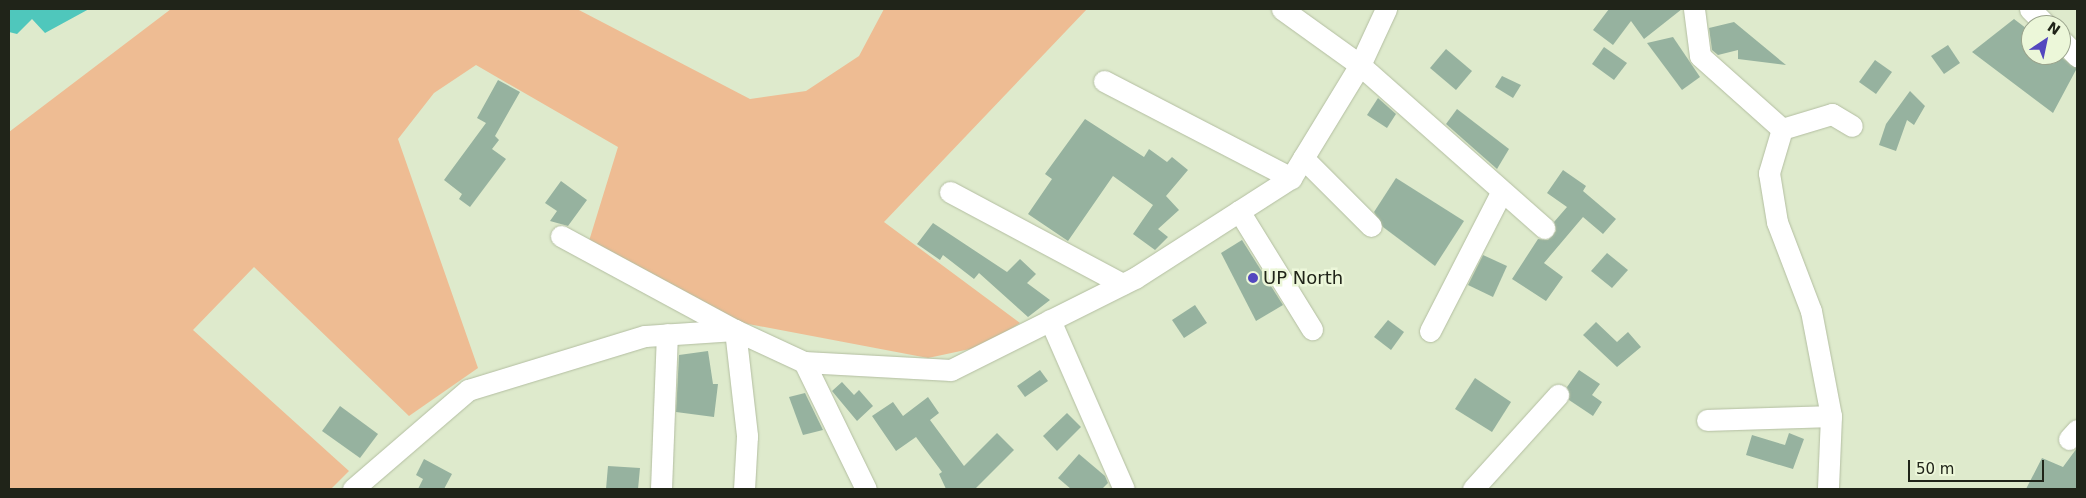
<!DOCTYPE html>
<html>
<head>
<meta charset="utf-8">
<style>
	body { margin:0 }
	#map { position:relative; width:2086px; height:498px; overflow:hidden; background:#deeacc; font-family:"DejaVu Sans",sans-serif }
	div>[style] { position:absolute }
	.green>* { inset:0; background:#eebc93 }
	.water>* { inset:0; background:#4fc7bc }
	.building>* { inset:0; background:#96b29f }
	.roads { filter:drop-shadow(0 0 1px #b3bea1) drop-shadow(0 0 1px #b3bea1) }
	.minor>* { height:21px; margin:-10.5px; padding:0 10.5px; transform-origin:10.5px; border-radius:10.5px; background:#fff }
	.dots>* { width:14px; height:14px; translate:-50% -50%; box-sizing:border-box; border:2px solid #ecf7d9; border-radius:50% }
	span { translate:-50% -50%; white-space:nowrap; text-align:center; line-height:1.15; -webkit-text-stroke:5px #ecf7d9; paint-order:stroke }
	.poi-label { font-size:18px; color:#202419 }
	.left { translate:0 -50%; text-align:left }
	.frame { position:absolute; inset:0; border:10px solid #202419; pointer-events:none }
	.north { position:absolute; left:2021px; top:15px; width:50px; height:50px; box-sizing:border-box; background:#ecf7d9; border:1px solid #9aa38c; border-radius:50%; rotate:34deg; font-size:14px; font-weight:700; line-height:20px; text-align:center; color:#202419 }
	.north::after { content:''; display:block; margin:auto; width:18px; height:22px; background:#5347bf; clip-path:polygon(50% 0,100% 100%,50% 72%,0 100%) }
	.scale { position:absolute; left:1908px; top:460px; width:136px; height:22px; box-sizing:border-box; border:2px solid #202419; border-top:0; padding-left:6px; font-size:15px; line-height:18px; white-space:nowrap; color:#202419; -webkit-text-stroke:4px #ecf7d9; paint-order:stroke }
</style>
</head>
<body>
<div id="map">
	<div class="green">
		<i style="clip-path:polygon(171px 9px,577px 9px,750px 99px,806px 91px,859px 56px,884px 9px,1087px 9px,884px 222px,1020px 323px,984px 346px,928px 358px,727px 320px,589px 241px,618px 147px,476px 65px,434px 93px,398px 139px,478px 368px,409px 416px,254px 267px,193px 330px,349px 471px,331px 489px,9px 489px,9px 132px)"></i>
	</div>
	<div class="water">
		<i style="clip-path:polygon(9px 9px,89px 9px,45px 33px,32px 19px,17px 34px,9px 32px)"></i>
	</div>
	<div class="building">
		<i style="clip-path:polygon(1609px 9px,1682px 9px,1644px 39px,1631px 21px,1613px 45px,1593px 30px)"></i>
		<i style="clip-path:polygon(2014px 19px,2031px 32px,2031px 55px,2058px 55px,2077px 68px,2053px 113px,1972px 52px)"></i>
		<i style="clip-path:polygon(1734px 22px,1786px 65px,1738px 59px,1738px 50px,1718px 55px,1712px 50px,1709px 28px)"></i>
		<i style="clip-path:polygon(1673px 37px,1700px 77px,1682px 90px,1647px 43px)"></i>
		<i style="clip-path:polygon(1948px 45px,1960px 63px,1944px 74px,1931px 56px)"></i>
		<i style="clip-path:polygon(1604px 47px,1627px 63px,1614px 80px,1592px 64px)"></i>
		<i style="clip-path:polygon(1446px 49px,1472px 71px,1456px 90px,1430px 68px)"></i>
		<i style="clip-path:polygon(1875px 60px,1892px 72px,1876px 94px,1859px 82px)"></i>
		<i style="clip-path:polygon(1502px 76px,1521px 85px,1513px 98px,1495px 87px)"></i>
		<i style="clip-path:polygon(498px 80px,520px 92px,495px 136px,499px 140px,492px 149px,506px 159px,470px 207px,459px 199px,462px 194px,444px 180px,486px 123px,477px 118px)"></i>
		<i style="clip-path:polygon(1910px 91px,1925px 106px,1914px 125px,1907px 120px,1896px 151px,1879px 145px,1886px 124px)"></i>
		<i style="clip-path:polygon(1378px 98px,1396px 114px,1387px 128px,1367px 115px)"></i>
		<i style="clip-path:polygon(1457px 109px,1509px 149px,1497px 169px,1446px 124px)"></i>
		<i style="clip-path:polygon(1085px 119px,1144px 157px,1149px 149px,1167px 162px,1172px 157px,1188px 170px,1166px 196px,1179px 210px,1158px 229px,1168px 237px,1155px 250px,1133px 234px,1153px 205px,1113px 176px,1068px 241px,1028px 214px,1052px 179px,1045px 174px)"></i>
		<i style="clip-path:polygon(1563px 170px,1586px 186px,1583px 191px,1616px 219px,1603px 234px,1583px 217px,1544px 263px,1563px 277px,1546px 301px,1512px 279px,1538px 239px,1548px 240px,1556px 231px,1554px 222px,1567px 207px,1547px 193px)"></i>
		<i style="clip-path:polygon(1396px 178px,1464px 221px,1435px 266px,1383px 227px,1374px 212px)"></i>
		<i style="clip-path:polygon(561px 181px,587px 200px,568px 226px,550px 221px,557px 211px,545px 203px)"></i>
		<i style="clip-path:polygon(933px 223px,1007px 272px,1020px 259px,1036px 274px,1027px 283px,1050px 300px,1028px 317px,979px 273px,974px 279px,943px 255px,940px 260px,917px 244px)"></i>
		<i style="clip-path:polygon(1242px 240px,1283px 305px,1256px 321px,1221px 253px)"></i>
		<i style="clip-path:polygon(1607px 253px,1628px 270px,1612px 288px,1591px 271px)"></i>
		<i style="clip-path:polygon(1483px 255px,1507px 266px,1493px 297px,1468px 285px)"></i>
		<i style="clip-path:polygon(1195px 305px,1207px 323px,1184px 338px,1172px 320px)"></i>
		<i style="clip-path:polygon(1388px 320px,1404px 332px,1391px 350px,1374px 337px)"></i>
		<i style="clip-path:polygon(1596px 322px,1617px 342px,1628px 332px,1641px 347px,1617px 367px,1583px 335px)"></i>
		<i style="clip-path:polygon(708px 351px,713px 384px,718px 384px,714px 417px,676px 412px,679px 355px)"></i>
		<i style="clip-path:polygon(1040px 370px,1048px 381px,1025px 397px,1017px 386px)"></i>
		<i style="clip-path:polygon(1579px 370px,1600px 384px,1592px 395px,1602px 402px,1593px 416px,1569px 400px,1567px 387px)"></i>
		<i style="clip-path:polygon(1475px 378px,1511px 402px,1492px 432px,1455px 409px)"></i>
		<i style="clip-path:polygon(842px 382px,854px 395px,859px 390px,873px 406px,857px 421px,832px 391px)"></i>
		<i style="clip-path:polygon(805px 393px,823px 430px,803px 435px,789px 397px)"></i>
		<i style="clip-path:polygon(928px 397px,939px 413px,930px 420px,964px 466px,997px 433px,1014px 450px,975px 489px,946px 489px,939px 474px,942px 472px,916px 437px,896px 451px,872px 416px,893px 402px,903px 416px)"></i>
		<i style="clip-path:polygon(340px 406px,378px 434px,360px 458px,322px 431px)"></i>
		<i style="clip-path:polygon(1067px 413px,1081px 427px,1057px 451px,1043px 436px)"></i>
		<i style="clip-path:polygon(1789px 433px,1804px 439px,1793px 469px,1746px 455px,1752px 435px,1785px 445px)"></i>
		<i style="clip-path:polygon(2077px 448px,2077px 489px,2026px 489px,2042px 458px,2063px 467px)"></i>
		<i style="clip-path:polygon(1079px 454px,1105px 476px,1108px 483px,1102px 489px,1071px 489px,1058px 478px)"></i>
		<i style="clip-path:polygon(424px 459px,452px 474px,444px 489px,418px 489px,423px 479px,416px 475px)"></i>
		<i style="clip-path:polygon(608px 466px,640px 468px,638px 489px,606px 489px)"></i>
	</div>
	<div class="roads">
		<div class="minor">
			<i style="left:1282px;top:9px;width:96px;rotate:35.7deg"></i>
			<i style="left:1360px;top:65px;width:246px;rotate:41.5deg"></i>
			<i style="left:1694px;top:9px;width:47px;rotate:82.7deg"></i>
			<i style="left:1700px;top:56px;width:110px;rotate:41.7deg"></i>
			<i style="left:1782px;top:129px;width:46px;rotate:106.5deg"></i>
			<i style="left:1769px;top:173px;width:50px;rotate:80.7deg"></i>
			<i style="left:1777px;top:222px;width:95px;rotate:69.1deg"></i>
			<i style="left:1811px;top:311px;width:107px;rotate:79.2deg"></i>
			<i style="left:1831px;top:416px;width:73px;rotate:92.4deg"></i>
			<i style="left:2030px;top:9px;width:23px;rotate:45deg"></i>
			<i style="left:2061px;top:40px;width:23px;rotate:45deg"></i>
			<i style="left:1104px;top:81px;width:211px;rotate:27.4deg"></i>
			<i style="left:1782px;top:129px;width:52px;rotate:-16.7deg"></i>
			<i style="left:1832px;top:114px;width:23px;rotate:31deg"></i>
			<i style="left:1303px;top:158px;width:96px;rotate:45deg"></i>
			<i style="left:950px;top:192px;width:195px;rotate:28.1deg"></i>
			<i style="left:1239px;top:211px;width:139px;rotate:58.3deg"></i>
			<i style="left:561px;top:236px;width:198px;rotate:28.4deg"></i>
			<i style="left:735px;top:330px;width:107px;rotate:83.5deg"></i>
			<i style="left:747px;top:436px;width:53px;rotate:93.2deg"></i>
			<i style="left:1050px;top:320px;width:184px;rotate:66.4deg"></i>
			<i style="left:1430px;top:331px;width:155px;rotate:-62.8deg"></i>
			<i style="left:804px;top:362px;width:141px;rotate:64deg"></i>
			<i style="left:1707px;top:420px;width:124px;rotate:-1.8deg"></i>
			<i style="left:2069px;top:439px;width:12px;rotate:-48deg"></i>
			<i style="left:353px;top:489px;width:152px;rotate:-40.7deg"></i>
			<i style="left:468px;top:390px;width:185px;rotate:-17deg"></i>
			<i style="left:645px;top:336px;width:90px;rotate:-3.8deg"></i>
			<i style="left:735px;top:330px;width:76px;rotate:24.9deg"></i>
			<i style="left:804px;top:362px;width:147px;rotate:3.1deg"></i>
			<i style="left:951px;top:370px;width:206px;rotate:-26.6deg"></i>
			<i style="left:1135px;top:278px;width:185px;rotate:-32.7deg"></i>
			<i style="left:1291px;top:178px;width:132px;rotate:-58.6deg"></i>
			<i style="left:1360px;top:65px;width:62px;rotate:-65.1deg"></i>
			<i style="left:661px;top:489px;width:155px;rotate:-87.8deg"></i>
			<i style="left:1473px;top:489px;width:127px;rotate:-47.9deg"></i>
		</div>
	</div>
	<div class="dots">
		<i style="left:1253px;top:278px;background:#5347bf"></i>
	</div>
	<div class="poi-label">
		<span class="left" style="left:1263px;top:278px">UP North</span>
	</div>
	<div class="frame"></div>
	<div class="north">N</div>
	<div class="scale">50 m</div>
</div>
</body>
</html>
